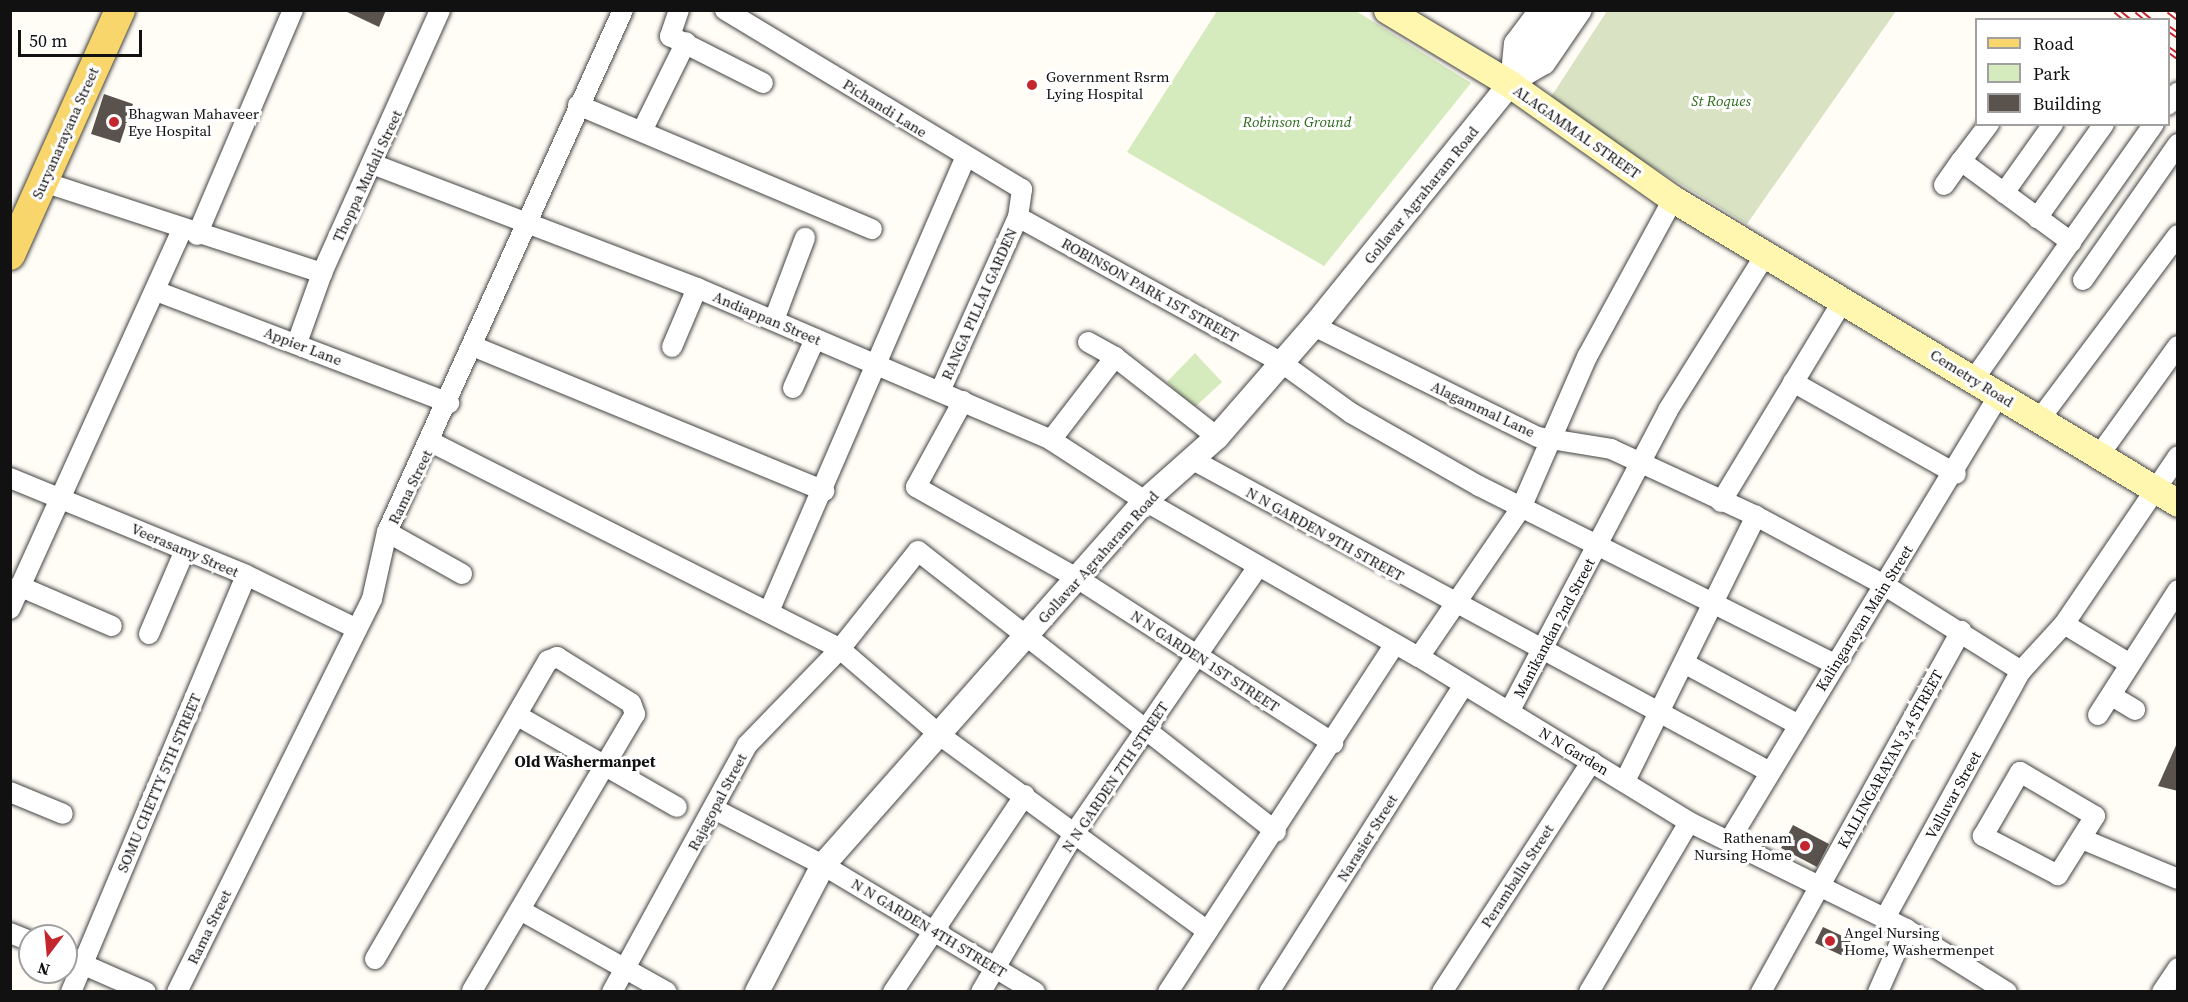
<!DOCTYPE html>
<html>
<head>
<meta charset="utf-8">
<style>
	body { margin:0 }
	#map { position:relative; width:2188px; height:1002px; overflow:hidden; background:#fffdf5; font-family:"Source Serif 4",serif }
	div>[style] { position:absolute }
	.green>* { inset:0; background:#d5ebbd }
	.cemetery>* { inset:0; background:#d9e3c4 }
	.building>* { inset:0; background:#5a524d }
	.roads { filter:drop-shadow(0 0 2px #444) drop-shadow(0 0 2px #444) }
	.minor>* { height:20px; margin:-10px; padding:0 10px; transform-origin:10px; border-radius:10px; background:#fff }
	.tertiary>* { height:24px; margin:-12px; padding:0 12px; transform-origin:12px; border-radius:12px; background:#fff }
	.secondary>* { height:27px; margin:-13.5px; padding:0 13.5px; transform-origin:13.5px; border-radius:13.5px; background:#fff6b0 }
	.primary>* { height:30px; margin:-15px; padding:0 15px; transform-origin:15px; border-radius:15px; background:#f9d66b }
	.rail>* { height:7px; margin-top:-3.5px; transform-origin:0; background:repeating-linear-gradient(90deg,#fff 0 14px,#c4262e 0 28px); box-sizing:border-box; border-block:2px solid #c4262e }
	.dots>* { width:16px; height:16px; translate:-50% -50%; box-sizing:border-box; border:3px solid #fff; border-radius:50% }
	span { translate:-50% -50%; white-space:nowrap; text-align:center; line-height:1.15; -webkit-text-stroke:6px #fff; paint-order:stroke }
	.poi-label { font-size:15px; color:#111 }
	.left { translate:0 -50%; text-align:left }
	.right { translate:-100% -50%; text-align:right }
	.park-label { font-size:15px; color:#2f6b1f; font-style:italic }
	.street-label { font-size:15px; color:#111 }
	.neighbourhood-label { font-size:16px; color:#111; font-weight:700 }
	.frame { position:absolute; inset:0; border:12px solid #111; pointer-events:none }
	.legend { position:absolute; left:1975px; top:18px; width:195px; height:108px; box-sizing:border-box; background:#fff; border:2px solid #a0a0a0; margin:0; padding:8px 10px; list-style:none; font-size:18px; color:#111 }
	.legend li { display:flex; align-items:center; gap:12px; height:30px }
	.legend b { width:30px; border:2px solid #a0a0a0 }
	.north { position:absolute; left:18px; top:924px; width:60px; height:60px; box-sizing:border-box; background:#fff; border:2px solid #a0a0a0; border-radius:50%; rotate:196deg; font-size:16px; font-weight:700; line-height:24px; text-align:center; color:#111 }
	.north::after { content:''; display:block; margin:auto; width:21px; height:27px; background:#c4262e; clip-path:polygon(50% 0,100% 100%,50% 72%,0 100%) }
	.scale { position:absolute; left:18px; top:30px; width:124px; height:27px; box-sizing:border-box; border:3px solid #111; border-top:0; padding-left:8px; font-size:18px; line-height:21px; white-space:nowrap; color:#111; -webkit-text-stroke:4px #fff; paint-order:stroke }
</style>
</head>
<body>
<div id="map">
	<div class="green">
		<i style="clip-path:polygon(1217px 11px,1356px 11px,1471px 83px,1324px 266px,1127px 152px)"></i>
		<i style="clip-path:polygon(1195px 353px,1222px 382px,1194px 408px,1167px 382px)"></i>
	</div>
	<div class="cemetery">
		<i style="clip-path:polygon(1607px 11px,1896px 11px,1747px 224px,1547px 103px)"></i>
	</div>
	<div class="building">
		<i style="clip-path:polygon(343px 10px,386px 10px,379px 27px)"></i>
		<i style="clip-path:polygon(104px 94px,133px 104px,120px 143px,91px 134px)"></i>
		<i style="clip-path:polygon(2178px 741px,2178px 791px,2158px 786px)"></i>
		<i style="clip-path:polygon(1793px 825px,1829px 844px,1817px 867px,1781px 848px)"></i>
		<i style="clip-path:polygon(1823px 927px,1851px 940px,1843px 956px,1815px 943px)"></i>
	</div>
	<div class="roads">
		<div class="minor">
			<i style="left:679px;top:10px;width:28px;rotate:109deg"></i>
			<i style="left:670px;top:36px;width:104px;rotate:26.8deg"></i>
			<i style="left:725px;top:10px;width:347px;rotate:31.1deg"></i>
			<i style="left:1022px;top:189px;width:28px;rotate:98deg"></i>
			<i style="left:1018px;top:217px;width:191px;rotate:114.1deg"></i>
			<i style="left:1539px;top:10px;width:41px;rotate:127.1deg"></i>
			<i style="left:1514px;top:43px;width:41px;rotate:95.6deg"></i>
			<i style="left:1510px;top:84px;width:40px;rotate:-29.7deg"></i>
			<i style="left:1545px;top:64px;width:65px;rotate:-55.6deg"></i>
			<i style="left:578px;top:105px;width:319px;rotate:22.9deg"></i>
			<i style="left:2168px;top:105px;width:16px;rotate:-52deg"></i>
			<i style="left:1989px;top:124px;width:46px;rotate:127.1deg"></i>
			<i style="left:1961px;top:161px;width:137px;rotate:36.4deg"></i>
			<i style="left:642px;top:131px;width:99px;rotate:-63.7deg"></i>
			<i style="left:375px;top:165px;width:345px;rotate:20.9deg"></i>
			<i style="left:697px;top:288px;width:385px;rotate:23.2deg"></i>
			<i style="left:1051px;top:440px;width:112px;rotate:33deg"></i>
			<i style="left:1145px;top:501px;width:315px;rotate:29.7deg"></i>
			<i style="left:1419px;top:657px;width:316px;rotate:31.4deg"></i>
			<i style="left:1689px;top:822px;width:242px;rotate:26.2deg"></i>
			<i style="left:1906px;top:929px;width:119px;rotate:32deg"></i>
			<i style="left:44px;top:182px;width:293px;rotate:18.1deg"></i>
			<i style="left:1944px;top:185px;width:29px;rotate:-55deg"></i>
			<i style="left:2004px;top:193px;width:85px;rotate:-54.6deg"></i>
			<i style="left:1018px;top:217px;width:302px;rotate:28.9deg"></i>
			<i style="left:1282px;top:363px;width:85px;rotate:35.9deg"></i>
			<i style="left:1351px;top:413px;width:147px;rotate:29.7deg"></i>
			<i style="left:1479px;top:486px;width:398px;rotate:26.6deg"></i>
			<i style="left:2037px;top:218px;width:115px;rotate:-54.5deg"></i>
			<i style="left:197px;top:235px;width:245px;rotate:-66.9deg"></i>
			<i style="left:2083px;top:280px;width:166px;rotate:-55.1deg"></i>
			<i style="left:156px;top:291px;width:314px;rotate:20.9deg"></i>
			<i style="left:774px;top:320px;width:88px;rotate:-69.3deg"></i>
			<i style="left:1314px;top:326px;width:250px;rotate:26.4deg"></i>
			<i style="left:1538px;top:437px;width:74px;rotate:9.3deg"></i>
			<i style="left:1611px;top:449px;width:160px;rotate:24.8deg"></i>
			<i style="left:1756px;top:516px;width:145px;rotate:28.3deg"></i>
			<i style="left:1884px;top:585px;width:162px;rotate:32.1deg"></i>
			<i style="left:1088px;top:342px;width:31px;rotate:29deg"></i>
			<i style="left:1115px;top:357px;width:130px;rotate:38.1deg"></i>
			<i style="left:297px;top:343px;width:74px;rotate:-70.3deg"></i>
			<i style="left:322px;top:273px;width:288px;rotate:-65.8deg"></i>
			<i style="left:475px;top:347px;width:378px;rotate:22.4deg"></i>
			<i style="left:672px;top:347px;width:64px;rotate:-67deg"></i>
			<i style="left:1974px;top:379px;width:312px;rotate:-54.8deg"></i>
			<i style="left:1793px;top:382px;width:187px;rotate:29.4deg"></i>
			<i style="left:793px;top:388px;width:54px;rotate:-65.8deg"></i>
			<i style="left:963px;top:401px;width:98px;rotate:118.7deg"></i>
			<i style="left:916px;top:487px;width:185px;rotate:29.5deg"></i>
			<i style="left:1077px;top:578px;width:305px;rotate:32.8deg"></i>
			<i style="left:2039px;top:420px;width:231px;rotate:-53.1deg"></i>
			<i style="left:1051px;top:440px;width:105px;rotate:-52.4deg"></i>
			<i style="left:431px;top:442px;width:458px;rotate:26.8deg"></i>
			<i style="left:840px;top:649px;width:133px;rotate:40.7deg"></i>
			<i style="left:941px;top:736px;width:330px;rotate:36.2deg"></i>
			<i style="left:2100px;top:454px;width:133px;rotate:-54.2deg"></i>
			<i style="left:1193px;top:460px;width:654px;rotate:28.41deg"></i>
			<i style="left:10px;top:478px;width:255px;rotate:22.3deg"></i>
			<i style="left:246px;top:575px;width:123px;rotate:25.9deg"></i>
			<i style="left:1721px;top:502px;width:237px;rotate:-58.8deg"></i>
			<i style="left:387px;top:532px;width:86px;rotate:29.2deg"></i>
			<i style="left:19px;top:586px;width:101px;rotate:23.3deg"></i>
			<i style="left:10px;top:609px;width:416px;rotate:-65.6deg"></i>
			<i style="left:770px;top:609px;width:491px;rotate:-66.6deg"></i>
			<i style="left:2064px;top:624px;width:77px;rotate:31.2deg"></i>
			<i style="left:149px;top:634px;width:91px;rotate:-66.8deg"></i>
			<i style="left:1419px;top:657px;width:181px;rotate:-55.6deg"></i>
			<i style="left:1521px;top:508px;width:165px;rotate:-66.4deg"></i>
			<i style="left:1587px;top:357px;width:180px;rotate:-61.4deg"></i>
			<i style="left:1684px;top:663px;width:128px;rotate:28.4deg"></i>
			<i style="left:2112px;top:696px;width:27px;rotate:31deg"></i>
			<i style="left:1509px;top:712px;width:341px;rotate:-62.2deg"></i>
			<i style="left:1668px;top:410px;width:186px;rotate:-57.9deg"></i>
			<i style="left:2098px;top:715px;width:148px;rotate:-57.4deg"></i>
			<i style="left:518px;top:716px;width:183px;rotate:29.8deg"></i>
			<i style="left:2020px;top:772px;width:87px;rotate:30.4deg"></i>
			<i style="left:2095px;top:816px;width:70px;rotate:122.1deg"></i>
			<i style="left:2058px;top:875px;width:85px;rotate:-152.5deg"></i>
			<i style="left:1983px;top:836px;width:74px;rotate:-60deg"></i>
			<i style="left:1625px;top:781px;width:296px;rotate:-63.7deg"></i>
			<i style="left:10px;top:792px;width:57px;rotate:22.5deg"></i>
			<i style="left:714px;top:809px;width:123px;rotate:27.2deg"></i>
			<i style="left:823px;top:865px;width:247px;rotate:30.9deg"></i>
			<i style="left:2082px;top:839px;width:104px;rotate:22.6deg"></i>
			<i style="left:1729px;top:841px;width:521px;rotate:-58.81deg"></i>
			<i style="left:520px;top:910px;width:168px;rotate:29.2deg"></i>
			<i style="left:1885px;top:918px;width:282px;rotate:-61.2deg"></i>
			<i style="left:2021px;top:671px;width:64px;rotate:-47.5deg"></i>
			<i style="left:2064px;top:624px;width:203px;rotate:-55.8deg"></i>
			<i style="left:10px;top:933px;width:22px;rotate:22deg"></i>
			<i style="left:66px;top:957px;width:87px;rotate:23.6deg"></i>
			<i style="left:375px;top:959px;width:345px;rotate:-59.9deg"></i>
			<i style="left:548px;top:661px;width:10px;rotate:-24deg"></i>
			<i style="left:557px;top:657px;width:87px;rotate:31.9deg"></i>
			<i style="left:631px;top:703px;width:12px;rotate:70deg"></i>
			<i style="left:635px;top:714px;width:321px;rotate:120.5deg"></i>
			<i style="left:71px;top:992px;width:452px;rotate:-67.2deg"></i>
			<i style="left:177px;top:992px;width:439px;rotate:-63.6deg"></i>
			<i style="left:372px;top:599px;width:69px;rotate:-77.4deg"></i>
			<i style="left:387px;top:532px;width:573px;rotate:-65.67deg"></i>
			<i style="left:612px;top:992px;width:281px;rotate:-61.3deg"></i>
			<i style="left:747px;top:745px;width:134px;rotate:-45.9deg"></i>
			<i style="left:840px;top:649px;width:125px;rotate:-51.5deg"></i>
			<i style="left:918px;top:551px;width:455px;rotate:38.1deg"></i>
			<i style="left:893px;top:992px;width:237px;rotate:-56.2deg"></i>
			<i style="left:981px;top:992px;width:186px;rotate:-59.6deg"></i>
			<i style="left:1075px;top:832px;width:321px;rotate:-55.4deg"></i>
			<i style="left:1168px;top:992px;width:414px;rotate:-56.9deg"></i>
			<i style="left:1269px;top:992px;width:364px;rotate:-57.6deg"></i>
			<i style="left:1442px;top:992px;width:275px;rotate:-57deg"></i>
			<i style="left:1589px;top:992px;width:197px;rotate:-59.5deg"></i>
			<i style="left:1761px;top:992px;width:413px;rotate:-61deg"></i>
			<i style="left:1878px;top:992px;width:69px;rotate:-66deg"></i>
			<i style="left:2162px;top:992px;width:29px;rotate:-56deg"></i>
		</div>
		<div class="tertiary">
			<i style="left:757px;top:992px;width:143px;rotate:-62.5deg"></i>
			<i style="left:823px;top:865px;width:486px;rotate:-48.5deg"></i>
			<i style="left:1145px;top:501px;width:96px;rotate:-41.6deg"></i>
			<i style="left:1217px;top:437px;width:147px;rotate:-48.9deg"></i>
			<i style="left:1314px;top:326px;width:311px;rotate:-51deg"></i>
			<i style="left:1510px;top:84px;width:90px;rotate:-54.9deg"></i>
		</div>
		<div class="secondary">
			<i style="left:1387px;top:10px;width:144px;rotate:31deg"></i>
			<i style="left:1510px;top:84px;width:199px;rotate:35.2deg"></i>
			<i style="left:1673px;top:199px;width:589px;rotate:31.05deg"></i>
		</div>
		<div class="primary">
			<i style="left:10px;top:255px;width:269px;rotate:-65.8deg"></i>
		</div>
	</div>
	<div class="rail">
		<i style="left:2116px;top:10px;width:16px;rotate:40deg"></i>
		<i style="left:2137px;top:10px;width:16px;rotate:40deg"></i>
		<i style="left:2169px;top:10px;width:11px;rotate:38deg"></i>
		<i style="left:2168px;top:28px;width:12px;rotate:35deg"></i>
		<i style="left:2168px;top:49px;width:12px;rotate:35deg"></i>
	</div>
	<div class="dots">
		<i style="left:1032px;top:85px;background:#c4262e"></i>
		<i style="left:114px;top:122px;background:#c4262e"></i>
		<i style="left:1805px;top:846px;background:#c4262e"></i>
		<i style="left:1830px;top:941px;background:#c4262e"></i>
	</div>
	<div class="poi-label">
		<span class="left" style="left:1046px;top:85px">Government Rsrm<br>Lying Hospital</span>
		<span class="left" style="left:128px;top:122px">Bhagwan Mahaveer<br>Eye Hospital</span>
		<span class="right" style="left:1792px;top:846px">Rathenam<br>Nursing Home</span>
		<span class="left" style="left:1844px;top:941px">Angel Nursing<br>Home, Washermenpet</span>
	</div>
	<div class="park-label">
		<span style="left:1721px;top:101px">St Roques</span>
		<span style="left:1297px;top:122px">Robinson Ground</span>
	</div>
	<div class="street-label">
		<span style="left:885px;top:108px;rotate:32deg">Pichandi Lane</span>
		<span style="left:1577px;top:132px;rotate:35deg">ALAGAMMAL STREET</span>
		<span style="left:65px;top:133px;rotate:-66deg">Suryanarayana Street</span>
		<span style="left:367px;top:176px;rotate:-65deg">Thoppa Mudali Street</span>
		<span style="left:1421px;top:195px;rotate:-51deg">Gollavar Agraharam Road</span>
		<span style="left:1150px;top:290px;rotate:29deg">ROBINSON PARK 1ST STREET</span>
		<span style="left:979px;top:304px;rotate:-66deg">RANGA PILLAI GARDEN</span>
		<span style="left:767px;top:318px;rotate:23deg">Andiappan Street</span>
		<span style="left:303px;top:346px;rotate:21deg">Appier Lane</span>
		<span style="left:1972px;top:378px;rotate:32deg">Cemetry Road</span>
		<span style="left:1483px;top:409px;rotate:25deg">Alagammal Lane</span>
		<span style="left:410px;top:487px;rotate:-64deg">Rama Street</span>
		<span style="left:1325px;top:534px;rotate:29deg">N N GARDEN 9TH STREET</span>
		<span style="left:185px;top:550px;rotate:23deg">Veerasamy Street</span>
		<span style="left:1098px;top:557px;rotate:-48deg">Gollavar Agraharam Road</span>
		<span style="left:1864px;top:618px;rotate:-58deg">Kalingarayan Main Street</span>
		<span style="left:1554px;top:628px;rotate:-62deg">Manikandan 2nd Street</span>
		<span style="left:1205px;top:661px;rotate:33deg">N N GARDEN 1ST STREET</span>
		<span style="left:1574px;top:751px;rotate:31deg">N N Garden</span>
		<span style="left:1890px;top:759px;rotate:-61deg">KALLINGARAYAN 3,4 STREET</span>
		<span style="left:1115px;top:777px;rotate:-56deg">N N GARDEN 7TH STREET</span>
		<span style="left:159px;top:783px;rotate:-67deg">SOMU CHETTY 5TH STREET</span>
		<span style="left:1953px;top:795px;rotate:-61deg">Valluvar Street</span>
		<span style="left:717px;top:802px;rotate:-62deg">Rajagopal Street</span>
		<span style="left:1367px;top:838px;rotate:-58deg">Narasier Street</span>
		<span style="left:1517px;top:876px;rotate:-57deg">Peramballu Street</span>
		<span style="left:209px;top:927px;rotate:-64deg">Rama Street</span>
		<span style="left:929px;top:928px;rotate:31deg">N N GARDEN 4TH STREET</span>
	</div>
	<div class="neighbourhood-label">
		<span style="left:585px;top:761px">Old Washermanpet</span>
	</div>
	<div class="frame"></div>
	<ul class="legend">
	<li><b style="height:8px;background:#f9d66b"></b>Road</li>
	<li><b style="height:16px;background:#d5ebbd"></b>Park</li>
	<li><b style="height:16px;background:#5a524d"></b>Building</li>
	</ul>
	<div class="north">N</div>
	<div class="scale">50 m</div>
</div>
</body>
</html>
